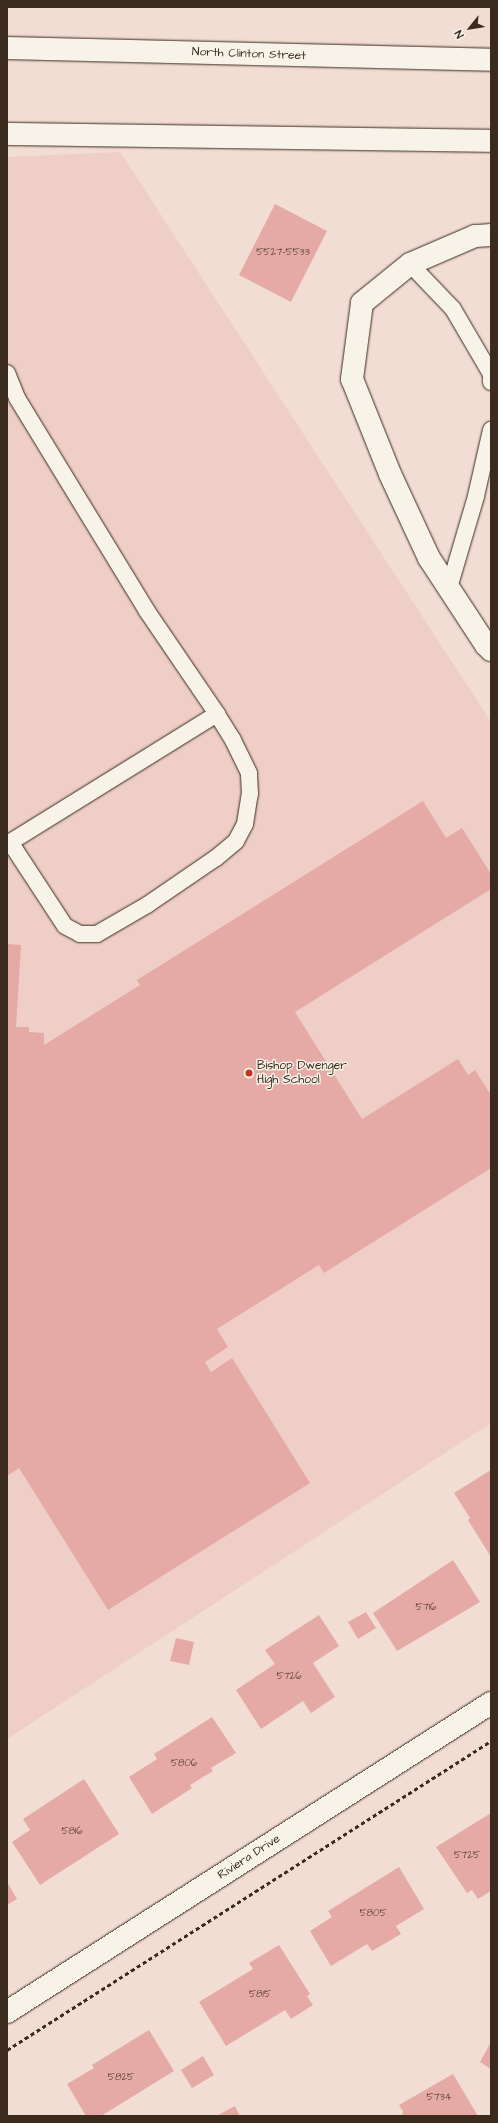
<!DOCTYPE html>
<html>
<head>
<meta charset="utf-8">
<style>
	body { margin:0 }
	#map { position:relative; width:498px; height:2123px; overflow:hidden; background:#f2ddd4; font-family:"Architects Daughter",sans-serif }
	div>[style] { position:absolute }
	.built>* { inset:0; background:#eecec6 }
	.building>* { inset:0; background:#e5aaa6 }
	.path>* { height:2.5px; margin-top:-1.25px; transform-origin:0; background:repeating-linear-gradient(90deg,#3b2a1e 0 4px,transparent 0 7px) }
	.roads { filter:drop-shadow(0 0 1px #3b2a1e) drop-shadow(0 0 1px #3b2a1e) }
	.service>* { height:16px; margin:-8px; padding:0 8px; transform-origin:8px; border-radius:8px; background:#f7f3e8 }
	.minor>* { height:22px; margin:-11px; padding:0 11px; transform-origin:11px; border-radius:11px; background:#f7f3e8 }
	.primary>* { height:22px; margin:-11px; padding:0 11px; transform-origin:11px; border-radius:11px; background:#f7f3e8 }
	.dots>* { width:11px; height:11px; translate:-50% -50%; box-sizing:border-box; border:2px solid #f7f3e8; border-radius:50% }
	span { translate:-50% -50%; white-space:nowrap; text-align:center; line-height:1.15; -webkit-text-stroke:3px #f7f3e8; paint-order:stroke }
	.number-label { font-size:10px; color:#664a40 }
	.number-label span { -webkit-text-stroke-width:0 }
	.street-label { font-size:12px; color:#3b2a1e }
	.poi-label { font-size:12px; color:#3b2a1e }
	.left { translate:0 -50%; text-align:left }
	.frame { position:absolute; inset:0; border:8px solid #3b2a1e; pointer-events:none }
	.north { position:absolute; left:450px; top:8px; width:40px; height:40px; -webkit-text-stroke:3px #f7f3e8; paint-order:stroke; rotate:240deg; font-size:11px; font-weight:700; line-height:16px; text-align:center; color:#3b2a1e }
	.north::after { content:''; display:block; margin:auto; width:14px; height:18px; background:#3b2a1e; clip-path:polygon(50% 0,100% 100%,50% 72%,0 100%) }
</style>
</head>
<body>
<div id="map">
	<div class="built">
		<i style="clip-path:polygon(120px 152px,491px 722px,491px 1423px,7px 1739px,7px 157px)"></i>
	</div>
	<div class="building">
		<i style="clip-path:polygon(275px 204px,327px 231px,291px 302px,239px 275px)"></i>
		<i style="clip-path:polygon(423px 801px,446px 838px,462px 828px,491px 874px,491px 889px,295px 1012px,362px 1119px,458px 1059px,468px 1075px,475px 1070px,489px 1092px,491px 1091px,491px 1168px,324px 1273px,319px 1265px,217px 1329px,228px 1347px,205px 1362px,211px 1372px,232px 1358px,310px 1483px,108px 1610px,19px 1468px,7px 1476px,7px 944px,21px 945px,16px 1027px,29px 1027px,29px 1032px,44px 1033px,44px 1045px,140px 985px,137px 980px)"></i>
		<i style="clip-path:polygon(491px 1470px,491px 1557px,468px 1520px,470px 1518px,454px 1493px)"></i>
		<i style="clip-path:polygon(453px 1560px,480px 1602px,397px 1651px,373px 1613px)"></i>
		<i style="clip-path:polygon(366px 1612px,376px 1628px,358px 1639px,348px 1622px)"></i>
		<i style="clip-path:polygon(319px 1615px,339px 1646px,313px 1663px,335px 1697px,311px 1713px,303px 1701px,261px 1729px,236px 1690px,275px 1664px,265px 1650px)"></i>
		<i style="clip-path:polygon(176px 1638px,194px 1642px,189px 1665px,170px 1661px)"></i>
		<i style="clip-path:polygon(212px 1717px,236px 1753px,211px 1768px,213px 1771px,190px 1785px,192px 1788px,152px 1814px,129px 1777px,157px 1759px,154px 1754px)"></i>
		<i style="clip-path:polygon(84px 1779px,119px 1834px,40px 1885px,12px 1842px,30px 1830px,23px 1819px)"></i>
		<i style="clip-path:polygon(491px 1813px,491px 1891px,478px 1899px,472px 1890px,467px 1893px,436px 1847px)"></i>
		<i style="clip-path:polygon(399px 1867px,424px 1909px,396px 1926px,401px 1934px,372px 1951px,367px 1944px,331px 1966px,310px 1931px,332px 1917px,328px 1911px)"></i>
		<i style="clip-path:polygon(7px 1882px,17px 1899px,7px 1905px)"></i>
		<i style="clip-path:polygon(279px 1945px,310px 1994px,307px 1996px,313px 2005px,291px 2019px,285px 2010px,226px 2046px,199px 2002px,253px 1969px,249px 1963px)"></i>
		<i style="clip-path:polygon(149px 2030px,174px 2071px,101px 2116px,86px 2116px,67px 2084px,94px 2068px,92px 2065px)"></i>
		<i style="clip-path:polygon(491px 2042px,491px 2069px,480px 2062px)"></i>
		<i style="clip-path:polygon(203px 2056px,214px 2075px,192px 2088px,181px 2070px)"></i>
		<i style="clip-path:polygon(453px 2074px,478px 2116px,402px 2116px,403px 2111px,399px 2105px)"></i>
		<i style="clip-path:polygon(235px 2106px,240px 2116px,219px 2116px,218px 2115px)"></i>
	</div>
	<div class="path">
		<i style="left:7px;top:2050px;width:574px;rotate:-32.56deg"></i>
	</div>
	<div class="roads">
		<div class="service">
			<i style="left:410px;top:264px;width:62px;rotate:46.3deg"></i>
			<i style="left:453px;top:309px;width:75px;rotate:59.7deg"></i>
			<i style="left:491px;top:374px;width:8px;rotate:90deg"></i>
			<i style="left:7px;top:373px;width:27px;rotate:68deg"></i>
			<i style="left:17px;top:398px;width:250px;rotate:58.6deg"></i>
			<i style="left:147px;top:611px;width:125px;rotate:55.8deg"></i>
			<i style="left:217px;top:714px;width:247px;rotate:148.2deg"></i>
			<i style="left:449px;top:588px;width:96px;rotate:-73.6deg"></i>
			<i style="left:476px;top:496px;width:68px;rotate:-77.2deg"></i>
			<i style="left:10px;top:842px;width:100px;rotate:56.8deg"></i>
			<i style="left:65px;top:926px;width:17px;rotate:28deg"></i>
			<i style="left:80px;top:934px;width:17px"></i>
			<i style="left:97px;top:934px;width:58px;rotate:-30.1deg"></i>
			<i style="left:147px;top:905px;width:83px;rotate:-34.3deg"></i>
			<i style="left:216px;top:858px;width:26px;rotate:-40deg"></i>
			<i style="left:236px;top:841px;width:19px;rotate:-62deg"></i>
			<i style="left:245px;top:824px;width:30px;rotate:-81deg"></i>
			<i style="left:250px;top:794px;width:21px;rotate:-93deg"></i>
			<i style="left:249px;top:773px;width:37px;rotate:-116deg"></i>
			<i style="left:233px;top:740px;width:31px;rotate:-122deg"></i>
		</div>
		<div class="minor">
			<i style="left:491px;top:235px;width:16px;rotate:176deg"></i>
			<i style="left:475px;top:236px;width:71px;rotate:156.7deg"></i>
			<i style="left:410px;top:264px;width:62px;rotate:140.9deg"></i>
			<i style="left:362px;top:303px;width:77px;rotate:97.5deg"></i>
			<i style="left:352px;top:379px;width:102px;rotate:68.2deg"></i>
			<i style="left:390px;top:474px;width:93px;rotate:65.1deg"></i>
			<i style="left:429px;top:558px;width:104px;rotate:56.8deg"></i>
			<i style="left:486px;top:645px;width:7px;rotate:45deg"></i>
			<i style="left:7px;top:2012px;width:574px;rotate:-32.56deg"></i>
		</div>
		<div class="primary">
			<i style="left:7px;top:48px;width:484px;rotate:1.4deg"></i>
			<i style="left:7px;top:134px;width:484px;rotate:0.8deg"></i>
		</div>
	</div>
	<div class="dots">
		<i style="left:249px;top:1073px;background:#c8321e"></i>
	</div>
	<div class="number-label">
		<span style="left:283px;top:253px">5527-5533</span>
		<span style="left:426px;top:1608px">5716</span>
		<span style="left:289px;top:1677px">5726</span>
		<span style="left:184px;top:1764px">5806</span>
		<span style="left:72px;top:1832px">5816</span>
		<span style="left:467px;top:1856px">5725</span>
		<span style="left:373px;top:1914px">5805</span>
		<span style="left:260px;top:1995px">5815</span>
		<span style="left:121px;top:2078px">5825</span>
		<span style="left:439px;top:2098px">5734</span>
	</div>
	<div class="street-label">
		<span style="left:249px;top:54px;rotate:2deg">North Clinton Street</span>
		<span style="left:249px;top:1857px;rotate:-33deg">Riviera Drive</span>
	</div>
	<div class="poi-label">
		<span class="left" style="left:257px;top:1073px">Bishop Dwenger<br>High School</span>
	</div>
	<div class="frame"></div>
	<div class="north">N</div>
</div>
</body>
</html>
